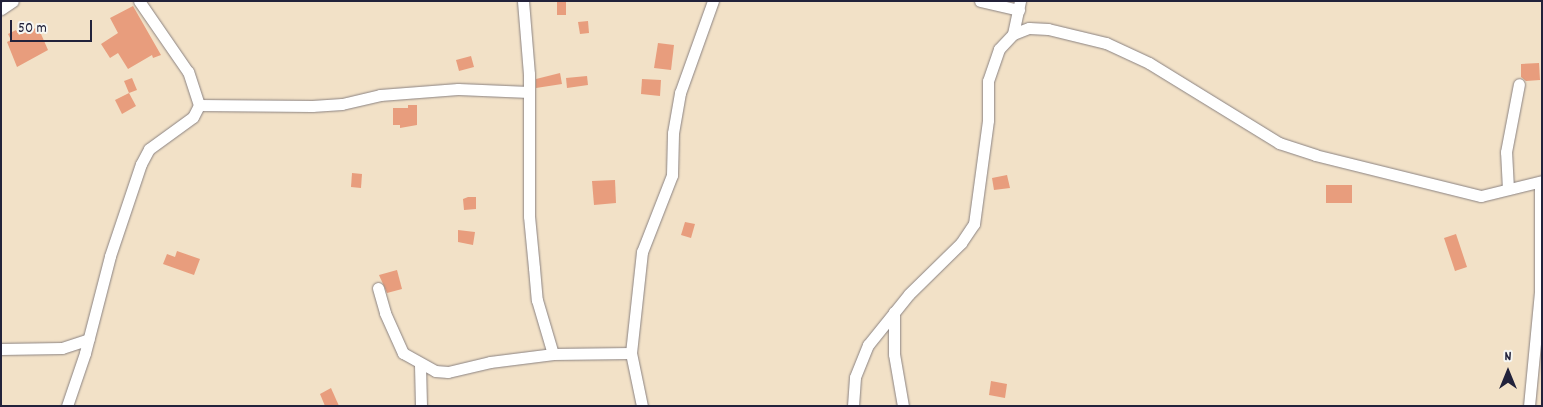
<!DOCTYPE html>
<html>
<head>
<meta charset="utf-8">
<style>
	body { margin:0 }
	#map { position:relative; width:1543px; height:407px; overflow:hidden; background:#f2e1c7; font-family:Dekko,sans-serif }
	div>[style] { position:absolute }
	.building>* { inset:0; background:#e89d7d }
	.roads { filter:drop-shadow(0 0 1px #8a8281) drop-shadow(0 0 1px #8a8281) }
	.minor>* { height:11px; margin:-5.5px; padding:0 5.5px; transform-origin:5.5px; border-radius:5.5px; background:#fff }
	span { translate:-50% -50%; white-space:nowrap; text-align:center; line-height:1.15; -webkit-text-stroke:4px #f6f6f2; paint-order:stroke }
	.frame { position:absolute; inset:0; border:2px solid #22223b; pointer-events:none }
	.north { position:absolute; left:1483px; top:347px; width:50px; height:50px; -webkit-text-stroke:4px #f6f6f2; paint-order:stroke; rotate:0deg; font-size:14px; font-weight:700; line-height:20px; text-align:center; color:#22223b }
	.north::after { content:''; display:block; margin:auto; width:18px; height:22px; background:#22223b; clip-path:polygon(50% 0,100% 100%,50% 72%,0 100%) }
	.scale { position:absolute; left:10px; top:20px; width:82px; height:22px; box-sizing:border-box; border:2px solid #22223b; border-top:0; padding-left:6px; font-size:15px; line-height:18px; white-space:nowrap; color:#22223b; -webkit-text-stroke:4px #f6f6f2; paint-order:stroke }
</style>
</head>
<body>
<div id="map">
	<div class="building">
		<i style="clip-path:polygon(557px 1px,566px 1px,566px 15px,557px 15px)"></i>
		<i style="clip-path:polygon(133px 6px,161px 55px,153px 58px,152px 55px,128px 69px,118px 53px,110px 58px,101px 44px,118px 33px,110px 18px)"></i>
		<i style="clip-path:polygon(588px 21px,589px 33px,580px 34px,578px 22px)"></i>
		<i style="clip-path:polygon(38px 27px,48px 50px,17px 67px,7px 42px,11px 40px,8px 34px,16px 30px,19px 35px)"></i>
		<i style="clip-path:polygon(658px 43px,674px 45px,671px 70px,654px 68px)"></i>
		<i style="clip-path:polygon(471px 56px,474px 67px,459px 71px,456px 60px)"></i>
		<i style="clip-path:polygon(1539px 63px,1540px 80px,1526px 81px,1521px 77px,1521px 64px)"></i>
		<i style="clip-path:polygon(560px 73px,562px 84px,536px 88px,536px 79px)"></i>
		<i style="clip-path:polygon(587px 76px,588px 85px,567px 88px,566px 78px)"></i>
		<i style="clip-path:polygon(132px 78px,137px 90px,129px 93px,124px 81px)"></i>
		<i style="clip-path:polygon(642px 79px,661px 80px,660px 96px,641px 94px)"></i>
		<i style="clip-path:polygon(129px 93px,136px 106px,122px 114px,115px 100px)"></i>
		<i style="clip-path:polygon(408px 105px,417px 105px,417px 125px,400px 128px,400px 125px,393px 125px,393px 108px,408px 108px)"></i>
		<i style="clip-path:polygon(352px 173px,362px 174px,361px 188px,351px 187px)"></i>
		<i style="clip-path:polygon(1007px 175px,1010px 188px,994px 190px,992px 178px)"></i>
		<i style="clip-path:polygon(615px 180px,616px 203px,594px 205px,592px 181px)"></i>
		<i style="clip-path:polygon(1326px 185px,1352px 185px,1352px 203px,1326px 203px)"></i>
		<i style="clip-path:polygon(468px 197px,476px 197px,476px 209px,464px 210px,463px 199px)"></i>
		<i style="clip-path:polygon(685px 222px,695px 224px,691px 238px,681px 235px)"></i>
		<i style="clip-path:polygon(458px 230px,475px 232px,473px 245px,458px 242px)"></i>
		<i style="clip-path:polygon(1456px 234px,1467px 267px,1455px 271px,1444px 238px)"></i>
		<i style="clip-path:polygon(177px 251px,200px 259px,194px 275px,163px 264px,167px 254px,175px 257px)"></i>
		<i style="clip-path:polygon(397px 270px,402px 289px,387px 293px,379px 275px)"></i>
		<i style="clip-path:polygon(991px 381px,1007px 384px,1005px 398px,989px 395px)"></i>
		<i style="clip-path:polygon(331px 388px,339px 406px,325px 406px,320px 394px)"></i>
	</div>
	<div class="roads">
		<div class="minor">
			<i style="left:523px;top:1px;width:73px;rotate:85.3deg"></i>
			<i style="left:529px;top:74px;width:142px;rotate:90deg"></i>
			<i style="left:529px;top:216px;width:52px;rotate:84.5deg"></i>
			<i style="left:534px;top:268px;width:32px;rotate:85deg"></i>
			<i style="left:537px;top:300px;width:56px;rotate:73.5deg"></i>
			<i style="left:980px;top:1px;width:40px;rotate:13deg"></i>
			<i style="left:1px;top:9px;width:14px;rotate:-34deg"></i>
			<i style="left:1013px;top:34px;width:34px;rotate:-78deg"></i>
			<i style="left:199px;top:105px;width:113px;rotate:0.5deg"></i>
			<i style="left:312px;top:106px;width:30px;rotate:-4deg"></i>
			<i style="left:342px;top:104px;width:39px;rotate:-13deg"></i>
			<i style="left:380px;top:95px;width:78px;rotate:-4.4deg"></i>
			<i style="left:458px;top:89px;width:71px;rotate:2.4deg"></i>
			<i style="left:1508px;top:189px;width:37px;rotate:-93deg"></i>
			<i style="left:1506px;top:152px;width:69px;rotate:-79.2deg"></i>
			<i style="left:378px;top:288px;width:26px;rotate:74deg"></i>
			<i style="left:385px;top:313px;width:44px;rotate:65.8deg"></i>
			<i style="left:403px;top:353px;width:37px;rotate:29deg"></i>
			<i style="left:435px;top:371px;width:13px;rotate:4deg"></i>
			<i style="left:448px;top:372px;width:43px;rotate:-13.4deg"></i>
			<i style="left:490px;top:362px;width:64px;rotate:-7.2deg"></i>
			<i style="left:553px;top:354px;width:78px;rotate:-0.7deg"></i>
			<i style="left:894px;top:312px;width:42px;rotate:90deg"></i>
			<i style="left:894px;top:354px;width:53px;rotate:80.2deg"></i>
			<i style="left:1px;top:349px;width:61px;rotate:-0.9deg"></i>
			<i style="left:62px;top:348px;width:28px;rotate:-18deg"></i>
			<i style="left:420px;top:365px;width:41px;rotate:88.6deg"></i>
			<i style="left:67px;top:406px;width:56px;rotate:-71.2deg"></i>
			<i style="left:85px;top:353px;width:100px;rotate:-75.5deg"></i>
			<i style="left:110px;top:256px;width:97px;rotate:-71.4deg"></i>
			<i style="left:141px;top:164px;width:17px;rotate:-62deg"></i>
			<i style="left:149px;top:149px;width:54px;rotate:-36deg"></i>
			<i style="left:193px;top:117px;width:13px;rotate:-63deg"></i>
			<i style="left:199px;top:105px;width:35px;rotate:-108deg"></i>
			<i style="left:188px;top:72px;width:86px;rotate:-124.6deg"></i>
			<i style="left:642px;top:406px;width:54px;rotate:-101.7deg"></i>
			<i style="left:631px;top:353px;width:102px;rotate:-83.8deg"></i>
			<i style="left:642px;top:252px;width:83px;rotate:-68.7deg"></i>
			<i style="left:672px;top:175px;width:42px;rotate:-88.6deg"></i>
			<i style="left:673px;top:133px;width:41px;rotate:-80.1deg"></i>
			<i style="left:680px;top:93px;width:98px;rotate:-70.3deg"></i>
			<i style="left:853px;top:406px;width:29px;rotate:-86deg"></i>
			<i style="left:855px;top:377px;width:35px;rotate:-68deg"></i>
			<i style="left:868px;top:345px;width:65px;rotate:-51.2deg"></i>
			<i style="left:909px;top:294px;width:73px;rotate:-44.4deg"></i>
			<i style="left:961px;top:243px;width:23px;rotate:-56deg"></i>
			<i style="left:974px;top:224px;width:105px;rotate:-82.3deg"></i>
			<i style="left:988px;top:120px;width:39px;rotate:-90deg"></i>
			<i style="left:988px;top:81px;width:34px;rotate:-71deg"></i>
			<i style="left:999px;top:49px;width:21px;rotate:-47deg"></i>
			<i style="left:1013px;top:34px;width:17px;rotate:-21deg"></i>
			<i style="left:1029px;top:28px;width:19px;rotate:3deg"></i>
			<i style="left:1048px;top:29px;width:60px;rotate:13.6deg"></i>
			<i style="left:1106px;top:43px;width:47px;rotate:24.9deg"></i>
			<i style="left:1149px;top:63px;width:153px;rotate:31.6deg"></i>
			<i style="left:1279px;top:143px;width:38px;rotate:18deg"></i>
			<i style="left:1315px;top:155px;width:171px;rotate:13.9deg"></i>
			<i style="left:1481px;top:196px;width:63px;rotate:-13.8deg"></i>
			<i style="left:1529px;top:406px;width:115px;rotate:-84.5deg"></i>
			<i style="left:1540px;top:292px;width:110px;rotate:-90deg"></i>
		</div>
	</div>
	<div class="frame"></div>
	<div class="north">N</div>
	<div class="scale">50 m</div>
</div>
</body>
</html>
